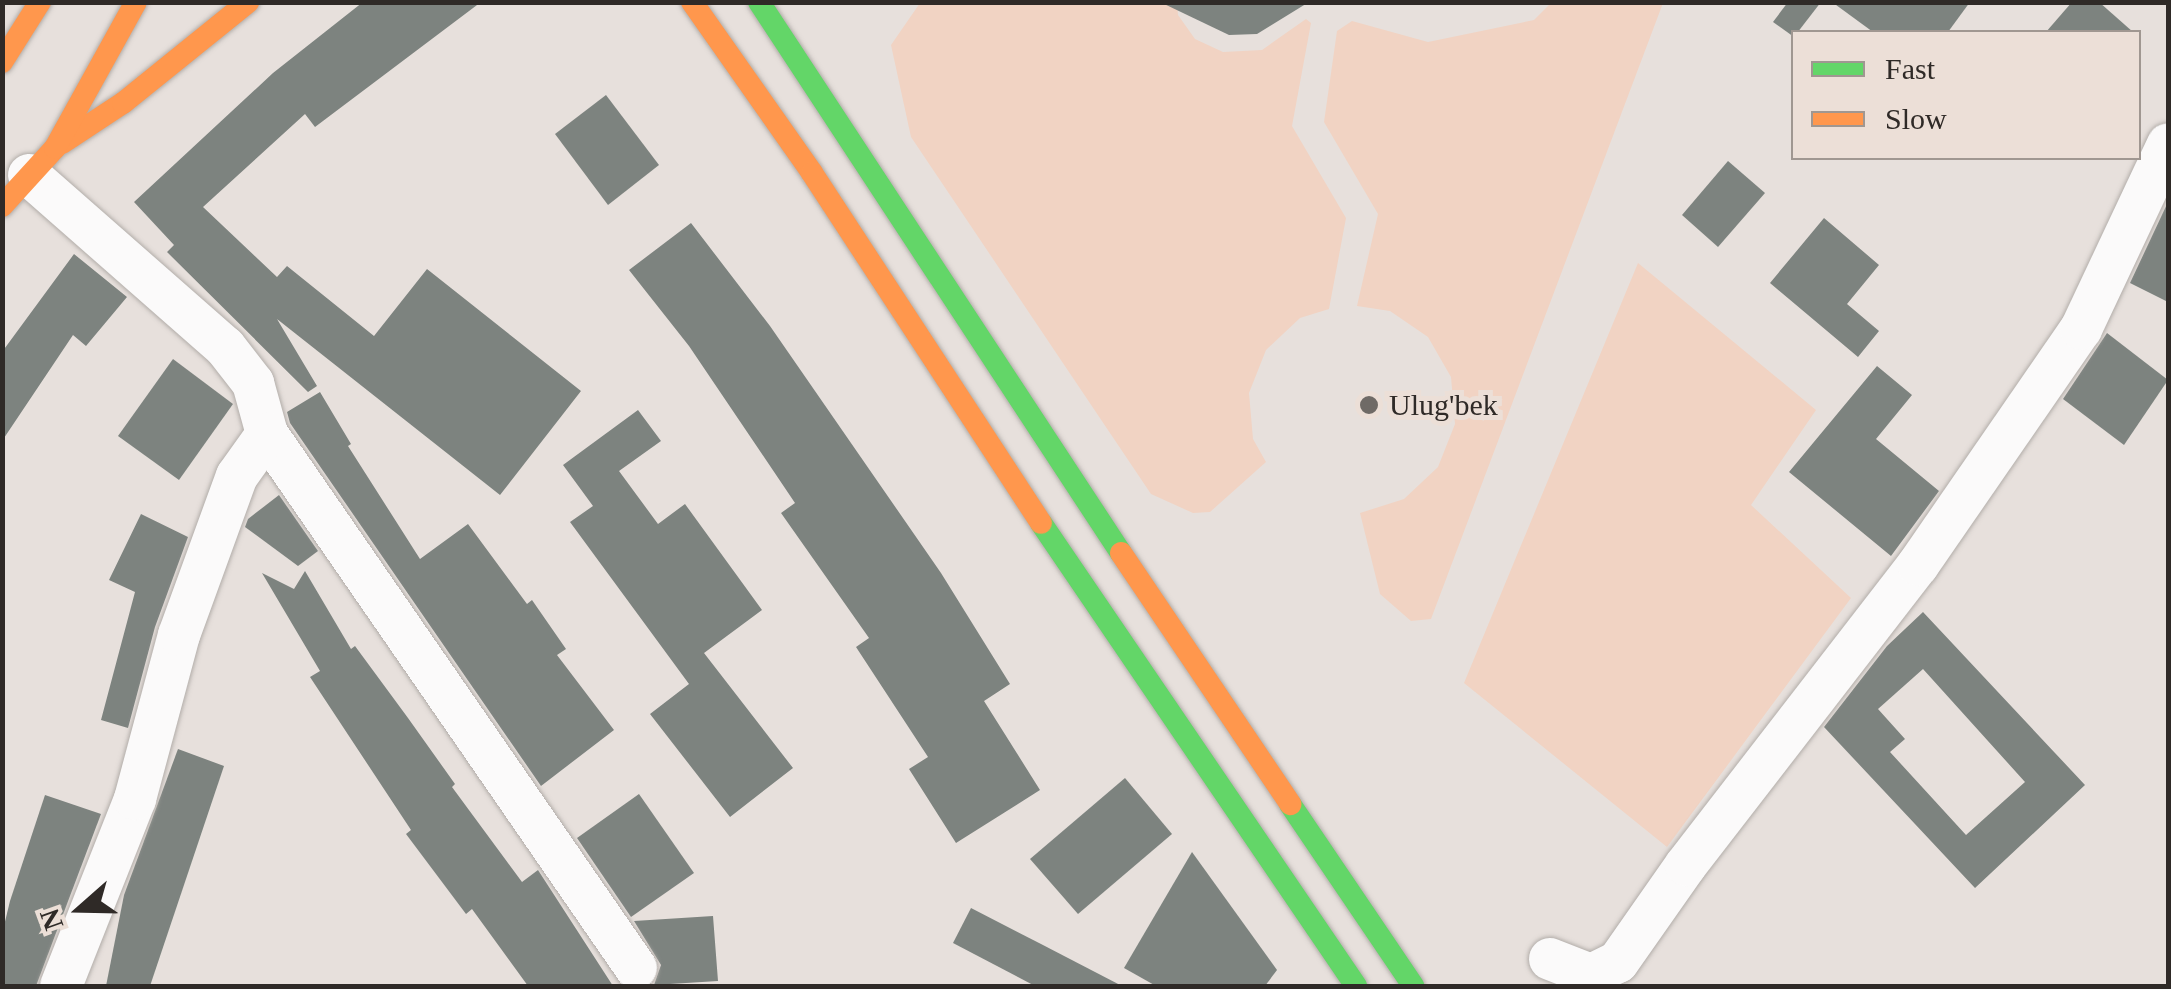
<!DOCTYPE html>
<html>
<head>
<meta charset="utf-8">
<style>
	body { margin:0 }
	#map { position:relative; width:2171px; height:989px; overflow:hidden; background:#e7e0dc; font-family:Georgia,serif }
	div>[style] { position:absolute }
	.green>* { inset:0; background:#f1d3c3 }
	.building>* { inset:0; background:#7d837f }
	.roads { filter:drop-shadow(0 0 2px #b2ada9) drop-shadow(0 0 2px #b2ada9) }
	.street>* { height:42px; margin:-21px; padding:0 21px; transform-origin:21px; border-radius:21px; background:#fbfafa }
	.fast>* { height:22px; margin:-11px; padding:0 11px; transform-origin:11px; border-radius:11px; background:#63d668 }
	.slow>* { height:22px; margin:-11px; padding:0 11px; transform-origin:11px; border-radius:11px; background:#ff974d }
	.dots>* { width:28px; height:28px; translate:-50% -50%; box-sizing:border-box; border:5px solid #ecdfd7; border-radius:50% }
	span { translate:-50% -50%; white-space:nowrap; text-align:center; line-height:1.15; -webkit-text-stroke:10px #ecdfd7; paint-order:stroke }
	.poi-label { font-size:30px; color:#2f2a27 }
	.left { translate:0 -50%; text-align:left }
	.frame { position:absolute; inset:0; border:5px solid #2f2a27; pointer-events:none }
	.legend { position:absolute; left:1791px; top:30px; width:350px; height:130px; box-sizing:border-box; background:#ecdfd7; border:2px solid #a09791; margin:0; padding:12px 18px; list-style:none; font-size:30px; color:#2f2a27 }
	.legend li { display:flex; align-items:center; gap:20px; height:50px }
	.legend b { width:50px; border:2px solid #a09791 }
	.north { position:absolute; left:30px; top:859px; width:100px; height:100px; -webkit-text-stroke:8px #ecdfd7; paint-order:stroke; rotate:250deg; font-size:28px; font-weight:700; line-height:40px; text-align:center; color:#2f2a27 }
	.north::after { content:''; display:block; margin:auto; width:35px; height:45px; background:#2f2a27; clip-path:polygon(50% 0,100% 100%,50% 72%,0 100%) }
</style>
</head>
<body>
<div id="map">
	<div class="green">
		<i style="clip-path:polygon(920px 3px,1177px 3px,1178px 15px,1195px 39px,1223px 52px,1262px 50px,1306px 19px,1311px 23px,1292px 126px,1346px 218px,1329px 309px,1300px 318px,1266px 350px,1249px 393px,1253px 439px,1266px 462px,1210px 512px,1193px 513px,1151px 494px,911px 137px,891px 45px)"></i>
		<i style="clip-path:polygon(1551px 3px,1663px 3px,1431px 619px,1411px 621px,1380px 594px,1360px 513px,1404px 499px,1438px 467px,1455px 424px,1451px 377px,1428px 337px,1390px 311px,1357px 306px,1378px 214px,1324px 122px,1337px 31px,1352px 21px,1428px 42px,1534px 20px)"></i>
		<i style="clip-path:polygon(1638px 263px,1816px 410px,1751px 505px,1851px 598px,1667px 847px,1464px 683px)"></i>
	</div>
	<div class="building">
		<i style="clip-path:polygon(363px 2px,481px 2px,315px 127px,305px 114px,203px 207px,277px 277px,287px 266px,374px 336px,427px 269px,581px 391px,500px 495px,277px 319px,317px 386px,308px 392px,167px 252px,174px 245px,134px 202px,273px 73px)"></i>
		<i style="clip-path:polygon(1160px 2px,1309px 2px,1257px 34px,1229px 35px)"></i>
		<i style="clip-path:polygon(1788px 2px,1821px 2px,1794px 37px,1773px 22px)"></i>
		<i style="clip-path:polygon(1832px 2px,1970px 2px,1948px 32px,1873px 32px)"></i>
		<i style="clip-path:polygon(2072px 2px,2099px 2px,2133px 32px,2046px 32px)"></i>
		<i style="clip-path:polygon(606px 95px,659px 165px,608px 205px,555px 134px)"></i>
		<i style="clip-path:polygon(1728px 161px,1765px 193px,1718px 247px,1682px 215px)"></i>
		<i style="clip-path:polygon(2168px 202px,2168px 302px,2130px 283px)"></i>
		<i style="clip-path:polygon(1824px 218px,1879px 265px,1847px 304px,1879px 331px,1858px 357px,1770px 283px)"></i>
		<i style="clip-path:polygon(691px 223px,770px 326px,941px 573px,1010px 684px,984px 701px,1040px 790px,956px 843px,909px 769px,928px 757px,856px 647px,869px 638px,781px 513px,795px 503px,689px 346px,629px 270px)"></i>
		<i style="clip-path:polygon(74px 254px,127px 297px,86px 346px,73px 335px,2px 441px,2px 352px)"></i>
		<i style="clip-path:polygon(2107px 333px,2168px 380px,2124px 445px,2063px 399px)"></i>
		<i style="clip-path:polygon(173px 359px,233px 404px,179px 480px,118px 436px)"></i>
		<i style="clip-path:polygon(1877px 366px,1912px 395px,1876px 439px,1939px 491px,1891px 556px,1789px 472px)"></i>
		<i style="clip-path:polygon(320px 392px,351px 444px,348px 446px,420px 559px,468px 524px,527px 604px,532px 600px,566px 649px,557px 655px,614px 730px,541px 786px,290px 423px,287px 412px)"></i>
		<i style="clip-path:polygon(638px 410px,661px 441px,619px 471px,658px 524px,685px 504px,762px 610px,704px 653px,793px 768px,730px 817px,650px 714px,689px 684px,570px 522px,593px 506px,563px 465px)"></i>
		<i style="clip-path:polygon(279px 495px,318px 551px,298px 566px,245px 527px,248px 519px)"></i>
		<i style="clip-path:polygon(141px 514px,188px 537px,155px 627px,128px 728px,101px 720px,135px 592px,109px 580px)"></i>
		<i style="clip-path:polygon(305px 571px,351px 649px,355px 646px,408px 718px,455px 784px,452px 787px,522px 882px,538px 870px,613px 986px,528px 986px,472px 909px,466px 914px,406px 834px,411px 830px,310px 677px,320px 671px,262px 573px,294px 589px)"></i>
		<i style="clip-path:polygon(evenodd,1923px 612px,2085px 785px,1975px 888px,1824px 727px,1887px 646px,1923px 612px,1923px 669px,2025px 782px,1966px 835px,1890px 752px,1905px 739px,1878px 709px,1923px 669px)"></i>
		<i style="clip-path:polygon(178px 749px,224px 766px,150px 986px,106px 986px,124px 895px)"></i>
		<i style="clip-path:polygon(1125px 778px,1172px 834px,1078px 914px,1030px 859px)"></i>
		<i style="clip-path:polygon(639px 794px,694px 873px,631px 917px,577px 838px)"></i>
		<i style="clip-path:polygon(45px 795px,101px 814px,36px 986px,2px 986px,2px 934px,10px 901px)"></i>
		<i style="clip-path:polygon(1192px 852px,1277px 970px,1265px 986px,1156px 986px,1124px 968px)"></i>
		<i style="clip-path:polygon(971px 908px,1041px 944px,1122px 986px,1035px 986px,953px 943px)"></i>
		<i style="clip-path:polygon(713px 916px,718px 981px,654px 985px,661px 965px,634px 921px)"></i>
	</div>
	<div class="roads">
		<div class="street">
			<i style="left:29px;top:175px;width:261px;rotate:41.3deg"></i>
			<i style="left:225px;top:347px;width:46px;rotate:52.1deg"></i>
			<i style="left:253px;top:383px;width:53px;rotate:74.6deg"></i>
			<i style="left:267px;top:434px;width:649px;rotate:55.36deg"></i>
			<i style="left:1550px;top:959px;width:44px;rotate:21.3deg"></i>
			<i style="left:1591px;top:975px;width:30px;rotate:-26deg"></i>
			<i style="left:1618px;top:962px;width:118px;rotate:-55deg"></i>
			<i style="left:1686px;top:865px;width:379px;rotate:-52.3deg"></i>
			<i style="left:1918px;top:565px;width:287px;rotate:-55.4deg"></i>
			<i style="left:2081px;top:329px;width:204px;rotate:-64.8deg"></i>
			<i style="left:61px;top:986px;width:201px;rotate:-68.4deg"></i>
			<i style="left:135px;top:799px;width:170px;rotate:-75deg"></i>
			<i style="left:179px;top:635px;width:169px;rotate:-70deg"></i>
			<i style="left:237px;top:476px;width:52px;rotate:-54.5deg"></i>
		</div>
		<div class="fast">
			<i style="left:759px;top:2px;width:659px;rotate:56.7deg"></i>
			<i style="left:1041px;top:523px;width:560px;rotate:55.77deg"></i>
			<i style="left:1290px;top:804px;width:220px;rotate:55.9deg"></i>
		</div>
		<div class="slow">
			<i style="left:692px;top:2px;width:209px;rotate:54.9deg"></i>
			<i style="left:812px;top:173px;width:418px;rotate:56.8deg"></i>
			<i style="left:2px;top:62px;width:71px;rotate:-57.7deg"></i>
			<i style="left:62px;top:143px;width:73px;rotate:-33.3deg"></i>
			<i style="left:123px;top:103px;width:161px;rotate:-38.9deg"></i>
			<i style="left:2px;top:206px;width:79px;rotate:-47.6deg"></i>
			<i style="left:55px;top:148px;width:167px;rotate:-61deg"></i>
			<i style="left:1121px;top:553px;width:303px;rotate:56deg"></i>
		</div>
	</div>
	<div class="dots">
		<i style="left:1369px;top:405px;background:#6f6a66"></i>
	</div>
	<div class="poi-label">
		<span class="left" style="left:1389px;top:405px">Ulug'bek</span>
	</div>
	<div class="frame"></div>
	<ul class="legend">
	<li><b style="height:12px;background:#63d668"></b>Fast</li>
	<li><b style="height:12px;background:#ff974d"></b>Slow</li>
	</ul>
	<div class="north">N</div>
</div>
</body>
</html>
